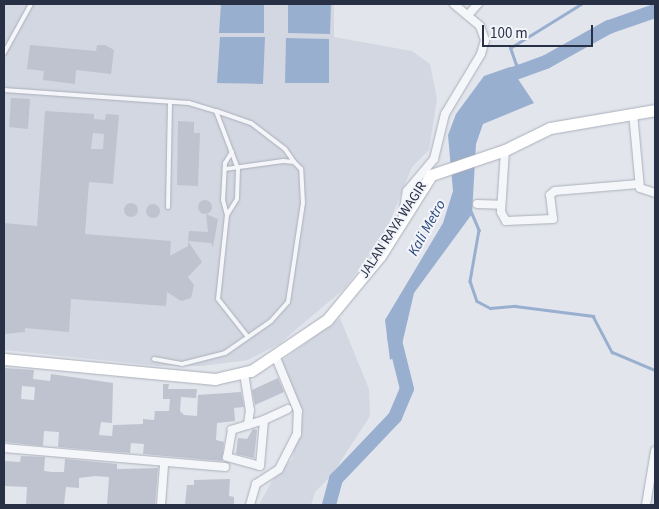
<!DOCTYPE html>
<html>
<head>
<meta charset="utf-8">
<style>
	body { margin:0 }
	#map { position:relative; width:659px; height:509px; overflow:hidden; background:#e2e5ec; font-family:"Source Sans 3",sans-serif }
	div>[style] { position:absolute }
	.built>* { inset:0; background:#d3d7e1 }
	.water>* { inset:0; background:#99afcf }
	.stream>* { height:2.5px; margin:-1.25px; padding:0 1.25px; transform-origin:1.25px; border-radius:1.25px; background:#99afcf }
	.river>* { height:14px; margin:-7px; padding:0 7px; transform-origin:7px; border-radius:7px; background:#99afcf }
	.building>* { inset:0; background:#bec3cf }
	.round { border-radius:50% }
	.roads { filter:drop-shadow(0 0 1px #aaafba) drop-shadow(0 0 1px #aaafba) }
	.service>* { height:4px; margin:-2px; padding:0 2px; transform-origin:2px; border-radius:2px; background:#f5f6f9 }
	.minor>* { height:8px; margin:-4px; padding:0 4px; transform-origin:4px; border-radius:4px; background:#f5f6f9 }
	.secondary>* { height:11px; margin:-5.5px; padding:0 5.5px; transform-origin:5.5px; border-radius:5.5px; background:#fff }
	span { translate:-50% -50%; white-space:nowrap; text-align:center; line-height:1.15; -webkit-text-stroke:4px #f2f4f9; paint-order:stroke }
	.street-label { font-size:14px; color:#283046 }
	.water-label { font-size:15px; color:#2d4b7e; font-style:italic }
	.frame { position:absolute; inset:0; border:5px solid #283046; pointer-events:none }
	.scale { position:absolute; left:482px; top:25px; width:111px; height:22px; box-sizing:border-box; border:2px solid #283046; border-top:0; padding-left:6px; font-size:15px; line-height:18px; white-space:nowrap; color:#283046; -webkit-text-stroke:4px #f2f4f9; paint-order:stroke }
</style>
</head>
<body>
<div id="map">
	<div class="built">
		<i style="clip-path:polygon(4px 4px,334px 4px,334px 37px,412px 51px,430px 64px,437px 99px,429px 150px,412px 167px,384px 236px,344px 289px,279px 344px,248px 360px,202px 366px,158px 366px,4px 350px)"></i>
		<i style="clip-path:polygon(340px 318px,369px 389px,370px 416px,331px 476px,315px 492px,311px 505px,259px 505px,272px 481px,292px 459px,299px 431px,301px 412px,280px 362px)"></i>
	</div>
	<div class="water">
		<i style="clip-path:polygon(221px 4px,264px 4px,264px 33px,219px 33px)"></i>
		<i style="clip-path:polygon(288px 4px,331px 4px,330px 34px,288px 33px)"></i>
		<i style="clip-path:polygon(220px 37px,265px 37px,263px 84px,217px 83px)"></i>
		<i style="clip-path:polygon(286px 38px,329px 39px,329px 83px,285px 83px)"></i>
		<i style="clip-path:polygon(510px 67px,534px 103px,483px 124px,476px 144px,472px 214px,414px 293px,400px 353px,390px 360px,385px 320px,443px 223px,453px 191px,448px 135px,456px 114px,484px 76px)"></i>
	</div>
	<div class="stream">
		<i style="left:513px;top:73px;width:9px;rotate:-69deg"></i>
		<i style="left:516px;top:65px;width:18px;rotate:-109deg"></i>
		<i style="left:510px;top:48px;width:84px;rotate:-31.8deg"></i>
		<i style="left:471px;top:211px;width:21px;rotate:67deg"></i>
		<i style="left:479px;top:230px;width:52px;rotate:100deg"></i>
		<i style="left:470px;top:281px;width:21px;rotate:71deg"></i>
		<i style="left:477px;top:301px;width:15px;rotate:28deg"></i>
		<i style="left:490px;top:308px;width:25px;rotate:-5deg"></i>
		<i style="left:515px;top:306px;width:79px;rotate:7.3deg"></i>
		<i style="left:593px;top:316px;width:41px;rotate:62.2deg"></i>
		<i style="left:612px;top:352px;width:47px;rotate:22.7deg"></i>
	</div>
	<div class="river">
		<i style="left:502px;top:85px;width:16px;rotate:-45deg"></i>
		<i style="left:513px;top:74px;width:35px;rotate:-20deg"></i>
		<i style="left:546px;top:62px;width:72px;rotate:-29.1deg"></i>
		<i style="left:609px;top:27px;width:49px;rotate:-19.2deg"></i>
		<i style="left:329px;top:505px;width:27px;rotate:-75deg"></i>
		<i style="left:336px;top:479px;width:86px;rotate:-46.4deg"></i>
		<i style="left:395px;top:417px;width:30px;rotate:-67deg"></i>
		<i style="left:407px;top:389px;width:54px;rotate:-104deg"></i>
	</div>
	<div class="building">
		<i style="clip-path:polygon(30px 45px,96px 51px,97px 45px,105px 45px,114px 50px,111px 74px,76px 70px,75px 84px,43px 80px,44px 71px,27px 69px)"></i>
		<i style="clip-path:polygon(11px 98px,30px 99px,28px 129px,9px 127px)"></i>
		<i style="clip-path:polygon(evenodd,45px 111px,94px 114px,94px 119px,105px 120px,106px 114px,119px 115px,113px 184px,89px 182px,85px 234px,171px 241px,170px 256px,188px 246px,188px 241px,202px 262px,188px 277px,194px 285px,191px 298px,181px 301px,167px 292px,166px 306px,71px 299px,69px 332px,25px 328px,25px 332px,4px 334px,4px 223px,37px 226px,45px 111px,93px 133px,104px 134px,103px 149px,91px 149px,93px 133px)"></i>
		<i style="clip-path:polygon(178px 121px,194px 122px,194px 133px,200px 133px,198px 186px,177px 185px)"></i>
		<i class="round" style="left:198px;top:200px;width:14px;height:14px"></i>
		<i class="round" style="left:124px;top:203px;width:14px;height:14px"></i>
		<i class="round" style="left:146px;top:204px;width:14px;height:14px"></i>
		<i style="clip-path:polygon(206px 214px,218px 219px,213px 247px,211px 243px,188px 241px,189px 231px,208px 232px)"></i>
		<i style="clip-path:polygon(evenodd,4px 368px,34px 370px,33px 379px,50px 381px,51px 374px,113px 383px,112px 423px,101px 422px,99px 435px,112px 436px,113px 425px,143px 424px,143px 419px,154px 420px,155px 411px,169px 411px,170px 399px,163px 399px,163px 384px,169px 384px,168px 389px,197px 389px,196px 398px,181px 397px,180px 411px,184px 415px,197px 416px,198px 395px,241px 392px,244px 407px,234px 408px,235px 421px,217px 423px,216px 440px,224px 442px,222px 461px,143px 454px,144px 444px,131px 443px,130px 453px,58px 447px,59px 432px,44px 431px,43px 446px,4px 442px,4px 368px,22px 386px,35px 387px,34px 400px,21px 399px,22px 386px)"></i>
		<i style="clip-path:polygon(278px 378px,284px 392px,255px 405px,252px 390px)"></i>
		<i style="clip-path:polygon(253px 429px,257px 430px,254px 458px,236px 454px,238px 438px,247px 439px)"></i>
		<i style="clip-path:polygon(21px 456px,45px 457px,44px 471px,52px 472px,64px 472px,65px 459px,117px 464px,117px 469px,158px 468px,155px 505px,107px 505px,109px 477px,95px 476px,79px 478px,79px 488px,66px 487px,64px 505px,26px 505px,27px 487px,4px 486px,4px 461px,20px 462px)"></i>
		<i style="clip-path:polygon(230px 479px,229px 496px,234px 497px,234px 505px,185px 504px,187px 485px,194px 485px,194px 480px)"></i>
	</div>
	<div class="roads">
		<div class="service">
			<i style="left:4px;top:53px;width:56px;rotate:-61.1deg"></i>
			<i style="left:4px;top:90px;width:185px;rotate:4deg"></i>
			<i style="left:189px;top:103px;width:28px;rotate:17deg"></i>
			<i style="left:216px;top:111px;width:62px;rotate:69.2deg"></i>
			<i style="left:238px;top:169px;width:30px;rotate:92deg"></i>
			<i style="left:237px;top:199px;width:19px;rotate:122deg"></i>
			<i style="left:216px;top:111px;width:37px;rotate:19deg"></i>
			<i style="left:251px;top:123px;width:43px;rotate:37.4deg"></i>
			<i style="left:285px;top:149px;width:16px;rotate:55deg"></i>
			<i style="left:232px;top:152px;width:13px;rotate:122deg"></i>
			<i style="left:225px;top:163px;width:37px;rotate:93deg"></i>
			<i style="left:223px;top:200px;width:16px;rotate:75deg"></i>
			<i style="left:227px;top:215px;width:84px;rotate:96.1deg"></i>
			<i style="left:218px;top:299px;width:48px;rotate:51.7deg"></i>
			<i style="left:168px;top:207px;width:105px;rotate:-88.9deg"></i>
			<i style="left:154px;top:359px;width:28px;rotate:10deg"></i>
			<i style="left:182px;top:364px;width:44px;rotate:-14.3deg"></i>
			<i style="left:225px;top:353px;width:56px;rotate:-34.8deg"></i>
			<i style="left:271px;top:321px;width:25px;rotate:-48deg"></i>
			<i style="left:288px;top:302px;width:100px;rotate:-81.4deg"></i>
			<i style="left:303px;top:203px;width:34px;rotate:-93deg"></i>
			<i style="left:301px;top:169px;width:10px;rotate:-135deg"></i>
			<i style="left:294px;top:162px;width:11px;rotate:-175deg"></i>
			<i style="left:283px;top:161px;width:59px;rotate:172.1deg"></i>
		</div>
		<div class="minor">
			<i style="left:468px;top:15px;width:15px;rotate:-48deg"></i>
			<i style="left:633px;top:113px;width:75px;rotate:84.7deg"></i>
			<i style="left:640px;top:188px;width:16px;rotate:18deg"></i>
			<i style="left:505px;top:150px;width:62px;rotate:93.7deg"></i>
			<i style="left:501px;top:212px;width:10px;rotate:61deg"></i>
			<i style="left:506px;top:221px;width:47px;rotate:-2.4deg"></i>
			<i style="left:553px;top:219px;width:24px;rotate:-97deg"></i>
			<i style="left:550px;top:195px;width:6px;rotate:-39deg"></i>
			<i style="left:555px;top:191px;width:84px;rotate:-4.8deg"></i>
			<i style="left:477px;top:204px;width:24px;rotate:2deg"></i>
			<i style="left:403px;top:215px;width:24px;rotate:-81deg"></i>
			<i style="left:407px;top:191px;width:42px;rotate:-49.8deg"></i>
			<i style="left:434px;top:159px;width:46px;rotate:-76.3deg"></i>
			<i style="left:445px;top:114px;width:70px;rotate:-59deg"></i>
			<i style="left:481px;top:54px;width:15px;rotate:-74deg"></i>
			<i style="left:485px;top:40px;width:15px;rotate:-110deg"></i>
			<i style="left:480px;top:26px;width:34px;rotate:-140deg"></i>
			<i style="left:244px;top:373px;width:37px;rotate:81deg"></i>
			<i style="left:250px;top:410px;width:15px;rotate:98deg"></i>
			<i style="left:264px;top:420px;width:34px;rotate:163deg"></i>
			<i style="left:232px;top:430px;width:27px;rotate:100deg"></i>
			<i style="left:227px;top:457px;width:34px;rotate:15deg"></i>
			<i style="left:260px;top:466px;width:46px;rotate:-85deg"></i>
			<i style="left:264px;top:420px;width:26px;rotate:-25deg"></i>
			<i style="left:4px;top:448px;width:222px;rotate:4.9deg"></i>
			<i style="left:161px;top:505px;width:40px;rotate:-85.7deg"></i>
			<i style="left:250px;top:505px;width:22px;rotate:-74deg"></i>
			<i style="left:256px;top:484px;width:27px;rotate:-33deg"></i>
			<i style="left:279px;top:469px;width:39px;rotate:-63deg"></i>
			<i style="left:297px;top:434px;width:23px;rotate:-88deg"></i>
			<i style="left:298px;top:411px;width:57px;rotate:-112.5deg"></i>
			<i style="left:646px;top:505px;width:55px;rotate:-80.5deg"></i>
		</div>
		<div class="secondary">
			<i style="left:4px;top:359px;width:212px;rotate:5.4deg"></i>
			<i style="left:215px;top:379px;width:37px;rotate:-13deg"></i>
			<i style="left:251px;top:371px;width:92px;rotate:-33.9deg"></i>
			<i style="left:327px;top:320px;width:83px;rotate:-50.4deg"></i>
			<i style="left:380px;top:256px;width:96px;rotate:-57.8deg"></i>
			<i style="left:431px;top:175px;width:78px;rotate:-18.7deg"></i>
			<i style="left:505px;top:150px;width:50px;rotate:-26.1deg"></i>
			<i style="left:550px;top:128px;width:107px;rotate:-9.7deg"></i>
		</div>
	</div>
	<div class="street-label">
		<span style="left:393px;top:230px;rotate:-57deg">JALAN RAYA WAGIR</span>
	</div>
	<div class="water-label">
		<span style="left:427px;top:228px;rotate:-61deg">Kali Metro</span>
	</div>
	<div class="frame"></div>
	<div class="scale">100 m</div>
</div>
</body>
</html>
